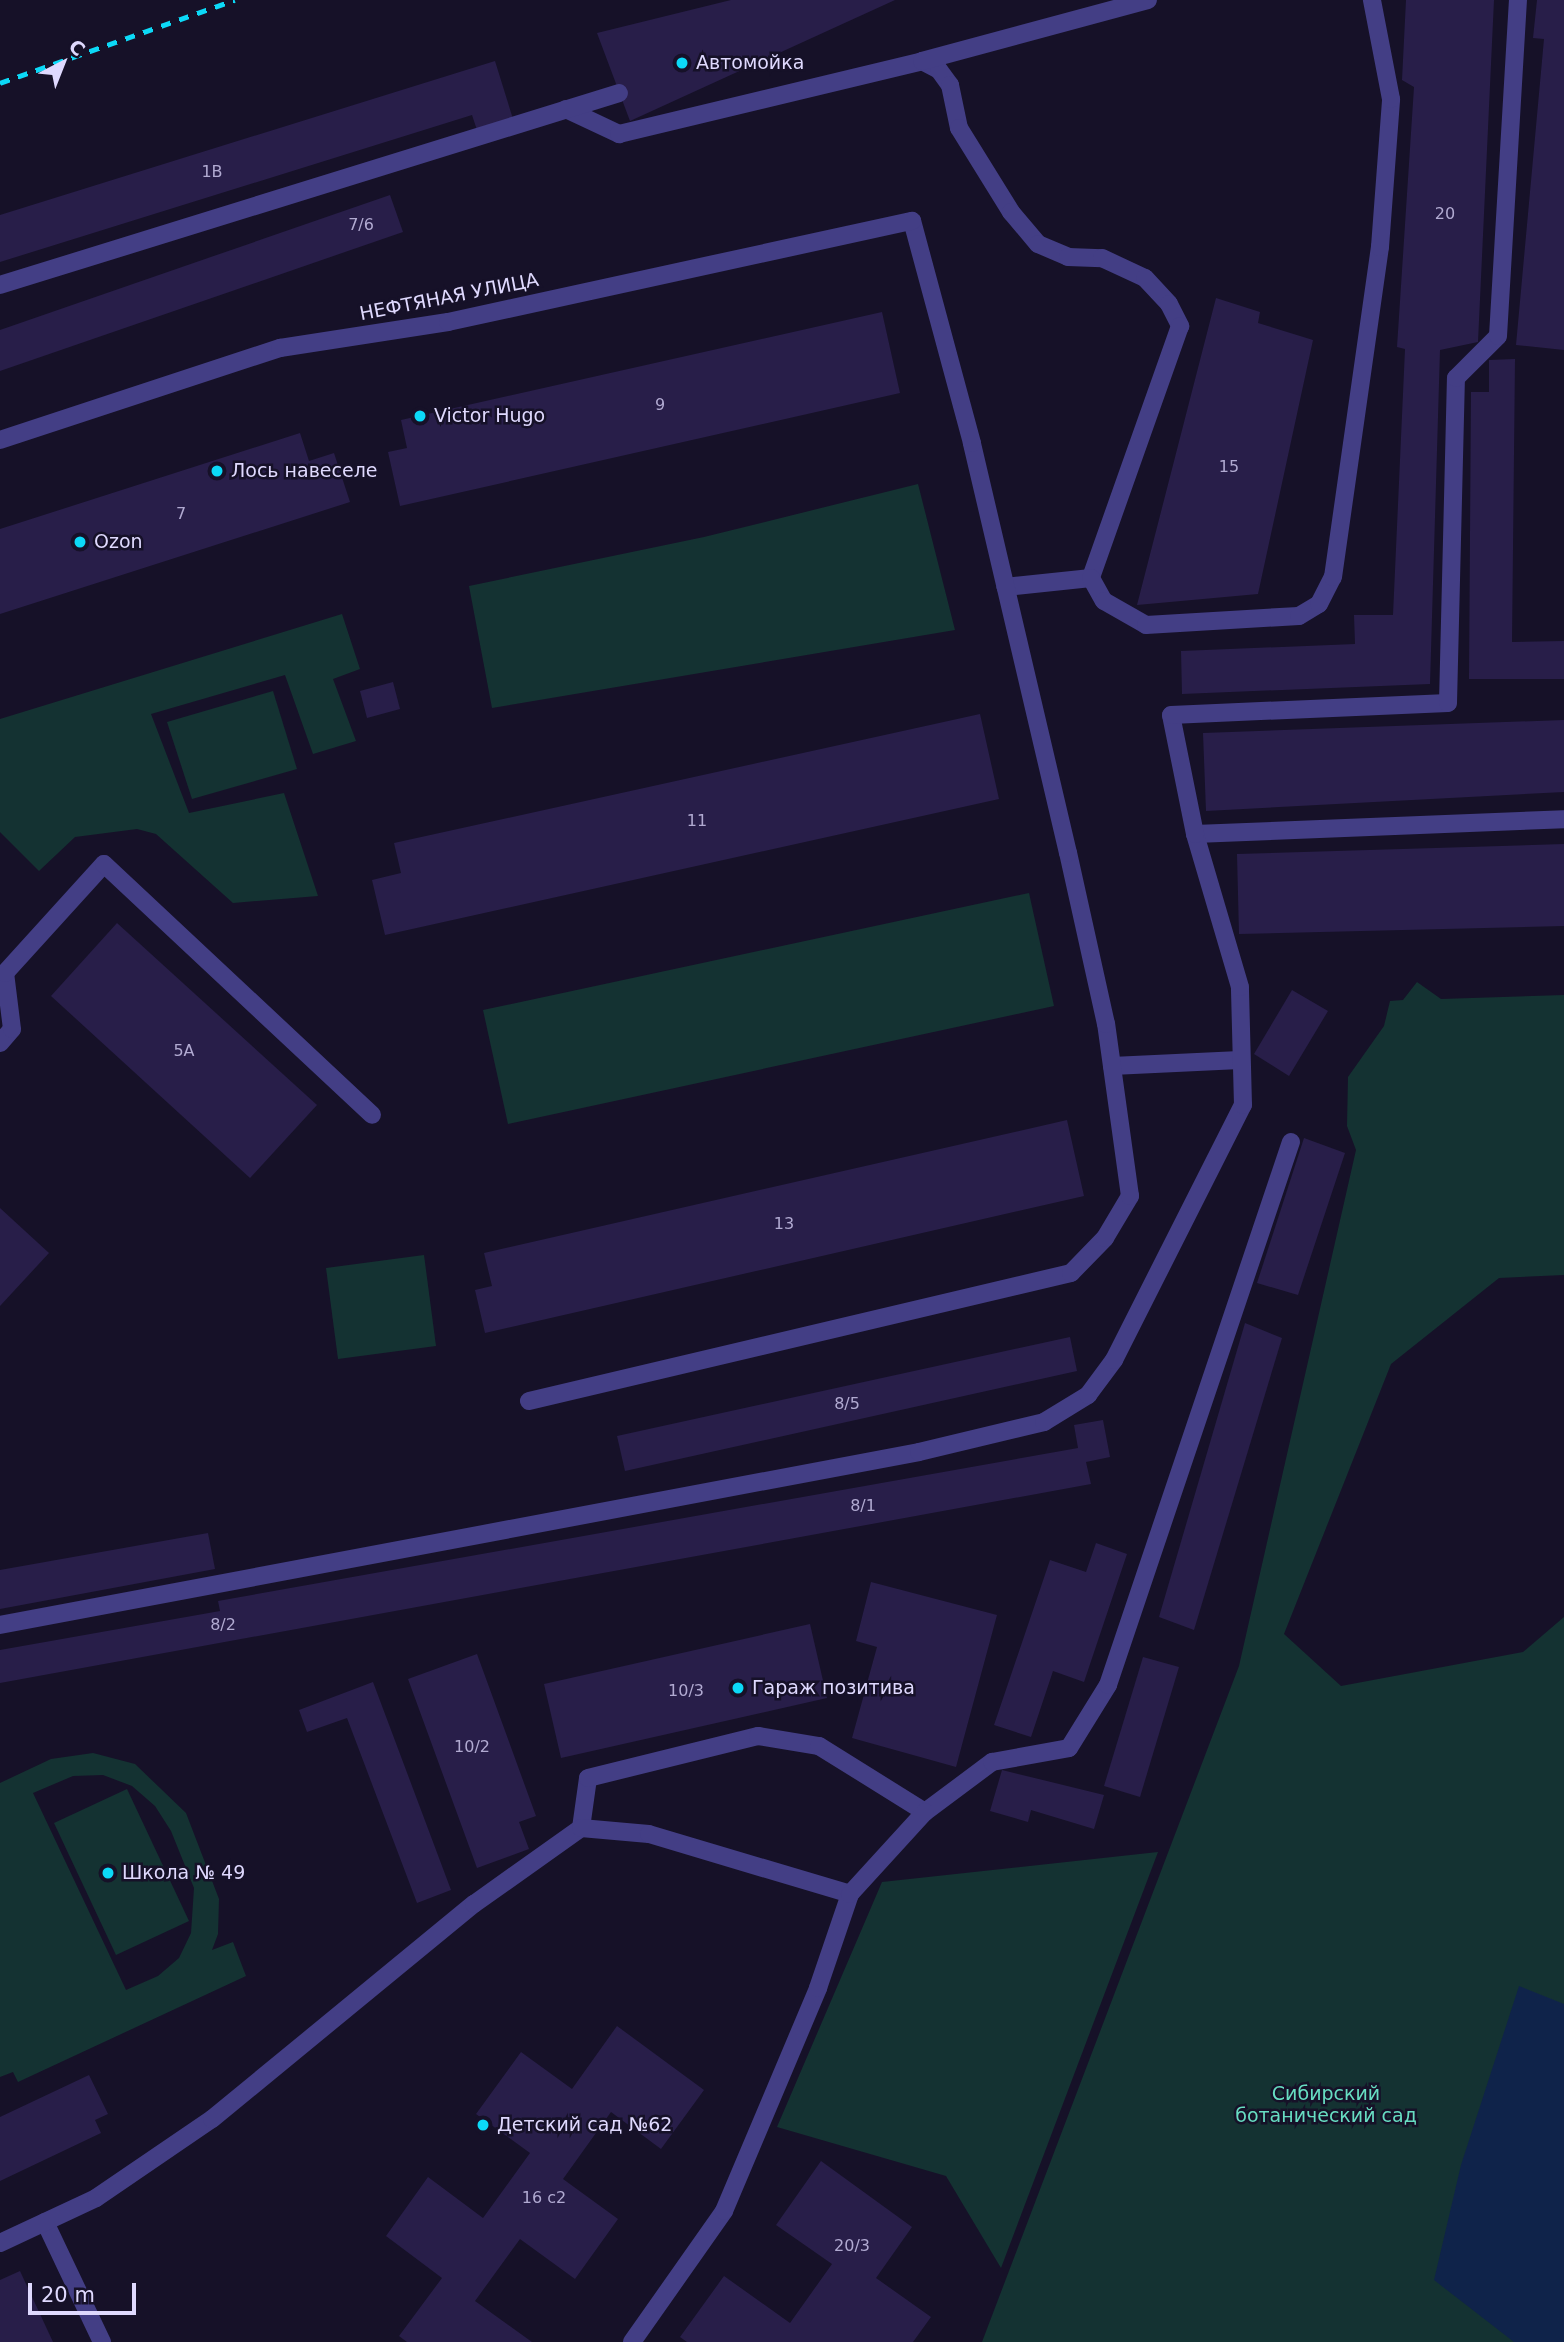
<!DOCTYPE html>
<html>
<head>
<meta charset="utf-8">
<style>
	body { margin:0 }
	#map { position:relative; width:1564px; height:2342px; overflow:hidden; background:#161128; font-family:"DejaVu Sans",sans-serif }
	div>[style] { position:absolute }
	.green>* { inset:0; background:#143232 }
	.water>* { inset:0; background:#0f234a }
	.building>* { inset:0; background:#281e49 }
	.service>* { height:18px; margin:-9px; padding:0 9px; transform-origin:9px; border-radius:9px; background:#433e85 }
	.minor>* { height:18px; margin:-9px; padding:0 9px; transform-origin:9px; border-radius:9px; background:#433e85 }
	.rail>* { height:5px; margin-top:-2.5px; transform-origin:0; background:repeating-linear-gradient(90deg,#0cd9f7 0 10px,transparent 0 19px) }
	.dots>* { width:19px; height:19px; translate:-50% -50%; box-sizing:border-box; border:4px solid #161128; border-radius:50% }
	span { translate:-50% -50%; white-space:nowrap; text-align:center; line-height:1.15; -webkit-text-stroke:5px #161128; paint-order:stroke }
	.number-label { font-size:16px; color:#b1aad1 }
	.number-label span { -webkit-text-stroke-width:0 }
	.poi-label { font-size:19px; color:#dfd9fe }
	.left { translate:0 -50%; text-align:left }
	.street-label { font-size:19px; color:#dfd9fe }
	.park-label { font-size:19px; color:#67ddc2 }
	.north { position:absolute; left:28px; top:28px; width:70px; height:70px; -webkit-text-stroke:5px #161128; paint-order:stroke; rotate:42deg; font-size:19px; font-weight:700; line-height:28px; text-align:center; color:#dfd9fe }
	.north::after { content:''; display:block; margin:auto; width:24px; height:32px; background:#dfd9fe; clip-path:polygon(50% 0,100% 100%,50% 72%,0 100%) }
	.scale { position:absolute; left:28px; top:2283px; width:108px; height:32px; box-sizing:border-box; border:4px solid #dfd9fe; border-top:0; padding-left:9px; font-size:21px; line-height:24px; white-space:nowrap; color:#dfd9fe; -webkit-text-stroke:5px #161128; paint-order:stroke }
</style>
</head>
<body>
<div id="map">
	<div class="green">
		<i style="clip-path:polygon(918px 484px,955px 630px,492px 708px,469px 586px,704px 537px)"></i>
		<i style="clip-path:polygon(342px 614px,360px 669px,333px 679px,356px 741px,313px 754px,285px 675px,151px 714px,189px 813px,284px 793px,318px 896px,233px 903px,156px 834px,137px 829px,75px 837px,39px 871px,0 832px,0 719px)"></i>
		<i style="clip-path:polygon(273px 691px,297px 769px,192px 799px,167px 722px)"></i>
		<i style="clip-path:polygon(1029px 893px,1054px 1006px,508px 1124px,483px 1010px)"></i>
		<i style="clip-path:polygon(1417px 982px,1441px 999px,1564px 995px,1564px 1275px,1499px 1278px,1391px 1364px,1284px 1634px,1341px 1686px,1523px 1652px,1564px 1617px,1564px 2342px,982px 2342px,1239px 1666px,1356px 1150px,1347px 1126px,1348px 1077px,1384px 1026px,1390px 1001px,1403px 1000px)"></i>
		<i style="clip-path:polygon(424px 1255px,436px 1346px,338px 1359px,326px 1268px)"></i>
		<i style="clip-path:polygon(evenodd,93px 1753px,135px 1764px,186px 1813px,219px 1899px,218px 1934px,212px 1950px,233px 1942px,246px 1976px,18px 2082px,13px 2072px,0 2077px,0 1783px,51px 1759px,93px 1753px,103px 1775px,132px 1786px,155px 1806px,171px 1831px,194px 1888px,191px 1933px,179px 1958px,158px 1976px,126px 1990px,33px 1793px,73px 1776px,103px 1775px)"></i>
		<i style="clip-path:polygon(127px 1789px,189px 1921px,116px 1955px,54px 1823px)"></i>
		<i style="clip-path:polygon(1158px 1852px,1001px 2268px,946px 2176px,777px 2127px,882px 1882px)"></i>
	</div>
	<div class="water">
		<i style="clip-path:polygon(1519px 1986px,1564px 2004px,1564px 2342px,1514px 2342px,1434px 2280px,1461px 2165px)"></i>
	</div>
	<div class="building">
		<i style="clip-path:polygon(731px 0,895px 0,630px 121px,597px 33px)"></i>
		<i style="clip-path:polygon(1406px 0,1494px 0,1478px 342px,1440px 350px,1430px 684px,1182px 694px,1181px 651px,1355px 644px,1354px 615px,1393px 615px,1405px 349px,1397px 347px,1414px 87px,1402px 80px)"></i>
		<i style="clip-path:polygon(1537px 0,1564px 0,1564px 350px,1516px 345px,1544px 39px,1533px 38px)"></i>
		<i style="clip-path:polygon(495px 61px,513px 119px,477px 130px,472px 115px,0 262px,0 215px)"></i>
		<i style="clip-path:polygon(390px 195px,403px 232px,0 371px,0 330px)"></i>
		<i style="clip-path:polygon(1216px 298px,1260px 312px,1258px 323px,1313px 340px,1258px 594px,1137px 605px)"></i>
		<i style="clip-path:polygon(882px 312px,900px 393px,400px 506px,388px 452px,407px 448px,401px 420px)"></i>
		<i style="clip-path:polygon(1515px 359px,1512px 642px,1564px 641px,1564px 679px,1469px 679px,1471px 392px,1489px 392px,1489px 360px)"></i>
		<i style="clip-path:polygon(300px 433px,309px 461px,334px 453px,350px 502px,0 614px,0 529px)"></i>
		<i style="clip-path:polygon(393px 682px,400px 709px,367px 718px,360px 691px)"></i>
		<i style="clip-path:polygon(980px 714px,999px 799px,385px 935px,372px 880px,401px 873px,394px 843px)"></i>
		<i style="clip-path:polygon(1564px 720px,1564px 792px,1206px 811px,1203px 733px)"></i>
		<i style="clip-path:polygon(1564px 844px,1564px 926px,1239px 934px,1237px 854px)"></i>
		<i style="clip-path:polygon(117px 923px,317px 1105px,250px 1178px,51px 996px)"></i>
		<i style="clip-path:polygon(1292px 990px,1328px 1011px,1289px 1076px,1254px 1054px)"></i>
		<i style="clip-path:polygon(1067px 1120px,1084px 1196px,485px 1333px,475px 1290px,492px 1286px,484px 1253px)"></i>
		<i style="clip-path:polygon(1304px 1138px,1345px 1153px,1298px 1295px,1257px 1283px)"></i>
		<i style="clip-path:polygon(0 1208px,49px 1253px,0 1306px)"></i>
		<i style="clip-path:polygon(1245px 1323px,1282px 1338px,1194px 1630px,1159px 1617px)"></i>
		<i style="clip-path:polygon(1070px 1337px,1077px 1371px,625px 1471px,617px 1436px)"></i>
		<i style="clip-path:polygon(1103px 1420px,1110px 1457px,1086px 1462px,1091px 1484px,0 1683px,0 1650px,220px 1611px,218px 1601px,1078px 1448px,1074px 1425px)"></i>
		<i style="clip-path:polygon(208px 1533px,215px 1569px,0 1609px,0 1570px)"></i>
		<i style="clip-path:polygon(1096px 1543px,1127px 1554px,1084px 1682px,1053px 1671px,1031px 1737px,994px 1725px,1050px 1560px,1086px 1572px)"></i>
		<i style="clip-path:polygon(871px 1582px,997px 1615px,956px 1767px,852px 1738px,877px 1647px,856px 1641px)"></i>
		<i style="clip-path:polygon(810px 1624px,827px 1698px,561px 1758px,544px 1684px)"></i>
		<i style="clip-path:polygon(477px 1654px,536px 1816px,519px 1822px,529px 1849px,477px 1868px,408px 1679px)"></i>
		<i style="clip-path:polygon(1143px 1657px,1179px 1667px,1140px 1797px,1104px 1786px)"></i>
		<i style="clip-path:polygon(373px 1682px,451px 1890px,417px 1903px,347px 1718px,307px 1732px,299px 1710px)"></i>
		<i style="clip-path:polygon(1002px 1770px,1104px 1795px,1094px 1829px,1031px 1810px,1028px 1822px,990px 1811px)"></i>
		<i style="clip-path:polygon(617px 2026px,704px 2090px,661px 2149px,611px 2112px,563px 2179px,618px 2219px,575px 2279px,520px 2239px,475px 2301px,532px 2342px,407px 2342px,399px 2336px,442px 2278px,386px 2236px,428px 2177px,483px 2218px,530px 2153px,476px 2114px,521px 2052px,572px 2089px)"></i>
		<i style="clip-path:polygon(89px 2075px,108px 2114px,95px 2120px,101px 2133px,0 2181px,0 2117px)"></i>
		<i style="clip-path:polygon(821px 2161px,912px 2227px,876px 2278px,931px 2317px,913px 2342px,687px 2342px,680px 2337px,724px 2276px,790px 2323px,832px 2264px,776px 2225px)"></i>
		<i style="clip-path:polygon(20px 2271px,53px 2342px,0 2342px,0 2280px)"></i>
	</div>
	<div class="service">
		<i style="left:922px;top:61px;width:19px;rotate:28deg"></i>
		<i style="left:939px;top:70px;width:19px;rotate:54deg"></i>
		<i style="left:950px;top:85px;width:44px;rotate:78.2deg"></i>
		<i style="left:959px;top:128px;width:99px;rotate:58.2deg"></i>
		<i style="left:1011px;top:212px;width:42px;rotate:49.8deg"></i>
		<i style="left:1038px;top:244px;width:33px;rotate:23deg"></i>
		<i style="left:1068px;top:257px;width:34px;rotate:2deg"></i>
		<i style="left:1102px;top:258px;width:47px;rotate:24.9deg"></i>
		<i style="left:1145px;top:278px;width:35px;rotate:47deg"></i>
		<i style="left:1169px;top:304px;width:25px;rotate:63deg"></i>
		<i style="left:1180px;top:326px;width:267px;rotate:109.5deg"></i>
		<i style="left:1091px;top:578px;width:86px;rotate:174deg"></i>
		<i style="left:566px;top:109px;width:59px;rotate:25.3deg"></i>
		<i style="left:619px;top:134px;width:312px;rotate:-13.5deg"></i>
		<i style="left:922px;top:61px;width:234px;rotate:-15.1deg"></i>
		<i style="left:0;top:285px;width:648px;rotate:-17.23deg"></i>
		<i style="left:1091px;top:578px;width:26px;rotate:61deg"></i>
		<i style="left:1104px;top:601px;width:48px;rotate:29.7deg"></i>
		<i style="left:1146px;top:625px;width:153px;rotate:-3.4deg"></i>
		<i style="left:1299px;top:616px;width:23px;rotate:-31deg"></i>
		<i style="left:1319px;top:604px;width:30px;rotate:-63deg"></i>
		<i style="left:1333px;top:577px;width:333px;rotate:-81.9deg"></i>
		<i style="left:1380px;top:247px;width:148px;rotate:-85.7deg"></i>
		<i style="left:1391px;top:99px;width:101px;rotate:-100.9deg"></i>
		<i style="left:1195px;top:834px;width:369px;rotate:-2.3deg"></i>
		<i style="left:0;top:1043px;width:18px;rotate:-49deg"></i>
		<i style="left:12px;top:1029px;width:56px;rotate:-97.1deg"></i>
		<i style="left:5px;top:973px;width:147px;rotate:-47.8deg"></i>
		<i style="left:104px;top:864px;width:367px;rotate:43.1deg"></i>
		<i style="left:1112px;top:1066px;width:128px;rotate:-2.7deg"></i>
		<i style="left:529px;top:1401px;width:557px;rotate:-13.29deg"></i>
		<i style="left:1071px;top:1273px;width:49px;rotate:-45.8deg"></i>
		<i style="left:1105px;top:1238px;width:49px;rotate:-59.2deg"></i>
		<i style="left:1130px;top:1196px;width:174px;rotate:-97.9deg"></i>
		<i style="left:1106px;top:1024px;width:175px;rotate:-102.5deg"></i>
		<i style="left:1068px;top:853px;width:421px;rotate:-103.2deg"></i>
		<i style="left:972px;top:443px;width:230px;rotate:-105.1deg"></i>
		<i style="left:0;top:1625px;width:935px;rotate:-10.66deg"></i>
		<i style="left:919px;top:1452px;width:129px;rotate:-13.5deg"></i>
		<i style="left:1044px;top:1422px;width:52px;rotate:-31.5deg"></i>
		<i style="left:1088px;top:1395px;width:44px;rotate:-53.4deg"></i>
		<i style="left:1114px;top:1360px;width:286px;rotate:-63.2deg"></i>
		<i style="left:1243px;top:1105px;width:118px;rotate:-91.5deg"></i>
		<i style="left:1240px;top:987px;width:159px;rotate:-106.4deg"></i>
		<i style="left:1195px;top:834px;width:121px;rotate:-101.4deg"></i>
		<i style="left:1171px;top:715px;width:277px;rotate:-2.5deg"></i>
		<i style="left:1448px;top:703px;width:325px;rotate:-88.6deg"></i>
		<i style="left:1456px;top:378px;width:59px;rotate:-45deg"></i>
		<i style="left:1498px;top:336px;width:337px;rotate:-86.6deg"></i>
		<i style="left:581px;top:1828px;width:50px;rotate:-82deg"></i>
		<i style="left:588px;top:1778px;width:175px;rotate:-13.9deg"></i>
		<i style="left:758px;top:1736px;width:62px;rotate:9.3deg"></i>
		<i style="left:819px;top:1746px;width:125px;rotate:31.9deg"></i>
		<i style="left:925px;top:1812px;width:84px;rotate:-36.7deg"></i>
		<i style="left:992px;top:1762px;width:78px;rotate:-10.3deg"></i>
		<i style="left:1069px;top:1748px;width:74px;rotate:-58.2deg"></i>
		<i style="left:1108px;top:1685px;width:573px;rotate:-71.38deg"></i>
		<i style="left:45px;top:2222px;width:133px;rotate:64.6deg"></i>
		<i style="left:0;top:2243px;width:106px;rotate:-25.1deg"></i>
		<i style="left:96px;top:2198px;width:140px;rotate:-34.3deg"></i>
		<i style="left:212px;top:2119px;width:339px;rotate:-39.4deg"></i>
		<i style="left:474px;top:1904px;width:131px;rotate:-35.4deg"></i>
		<i style="left:581px;top:1828px;width:68px;rotate:5deg"></i>
		<i style="left:649px;top:1834px;width:210px;rotate:16.6deg"></i>
		<i style="left:632px;top:2342px;width:160px;rotate:-54.9deg"></i>
		<i style="left:724px;top:2211px;width:242px;rotate:-67.1deg"></i>
		<i style="left:818px;top:1988px;width:99px;rotate:-71.2deg"></i>
		<i style="left:850px;top:1894px;width:111px;rotate:-47.6deg"></i>
	</div>
	<div class="minor">
		<i style="left:0;top:440px;width:295px;rotate:-18.2deg"></i>
		<i style="left:280px;top:348px;width:170px;rotate:-8.8deg"></i>
		<i style="left:448px;top:322px;width:475px;rotate:-12.3deg"></i>
	</div>
	<div class="rail">
		<i style="left:0;top:83px;width:249px;rotate:-19.5deg"></i>
	</div>
	<div class="dots">
		<i style="left:682px;top:63px;background:#0cd9f7"></i>
		<i style="left:420px;top:416px;background:#0cd9f7"></i>
		<i style="left:217px;top:471px;background:#0cd9f7"></i>
		<i style="left:80px;top:542px;background:#0cd9f7"></i>
		<i style="left:738px;top:1688px;background:#0cd9f7"></i>
		<i style="left:108px;top:1873px;background:#0cd9f7"></i>
		<i style="left:483px;top:2125px;background:#0cd9f7"></i>
	</div>
	<div class="number-label">
		<span style="left:212px;top:172px">1В</span>
		<span style="left:1445px;top:214px">20</span>
		<span style="left:361px;top:225px">7/6</span>
		<span style="left:660px;top:405px">9</span>
		<span style="left:1229px;top:467px">15</span>
		<span style="left:181px;top:514px">7</span>
		<span style="left:697px;top:821px">11</span>
		<span style="left:184px;top:1051px">5А</span>
		<span style="left:784px;top:1224px">13</span>
		<span style="left:847px;top:1404px">8/5</span>
		<span style="left:863px;top:1506px">8/1</span>
		<span style="left:223px;top:1625px">8/2</span>
		<span style="left:686px;top:1691px">10/3</span>
		<span style="left:472px;top:1747px">10/2</span>
		<span style="left:544px;top:2198px">16 с2</span>
		<span style="left:852px;top:2246px">20/3</span>
	</div>
	<div class="poi-label">
		<span class="left" style="left:696px;top:63px">Автомойка</span>
		<span class="left" style="left:434px;top:416px">Victor Hugo</span>
		<span class="left" style="left:231px;top:471px">Лось навеселе</span>
		<span class="left" style="left:94px;top:542px">Ozon</span>
		<span class="left" style="left:752px;top:1688px">Гараж позитива</span>
		<span class="left" style="left:122px;top:1873px">Школа № 49</span>
		<span class="left" style="left:497px;top:2125px">Детский сад №62</span>
	</div>
	<div class="street-label">
		<span style="left:449px;top:297px;rotate:-11deg">НЕФТЯНАЯ УЛИЦА</span>
	</div>
	<div class="park-label">
		<span style="left:1326px;top:2105px">Сибирский<br>ботанический сад</span>
	</div>
	<div class="north">С</div>
	<div class="scale">20 m</div>
</div>
</body>
</html>
